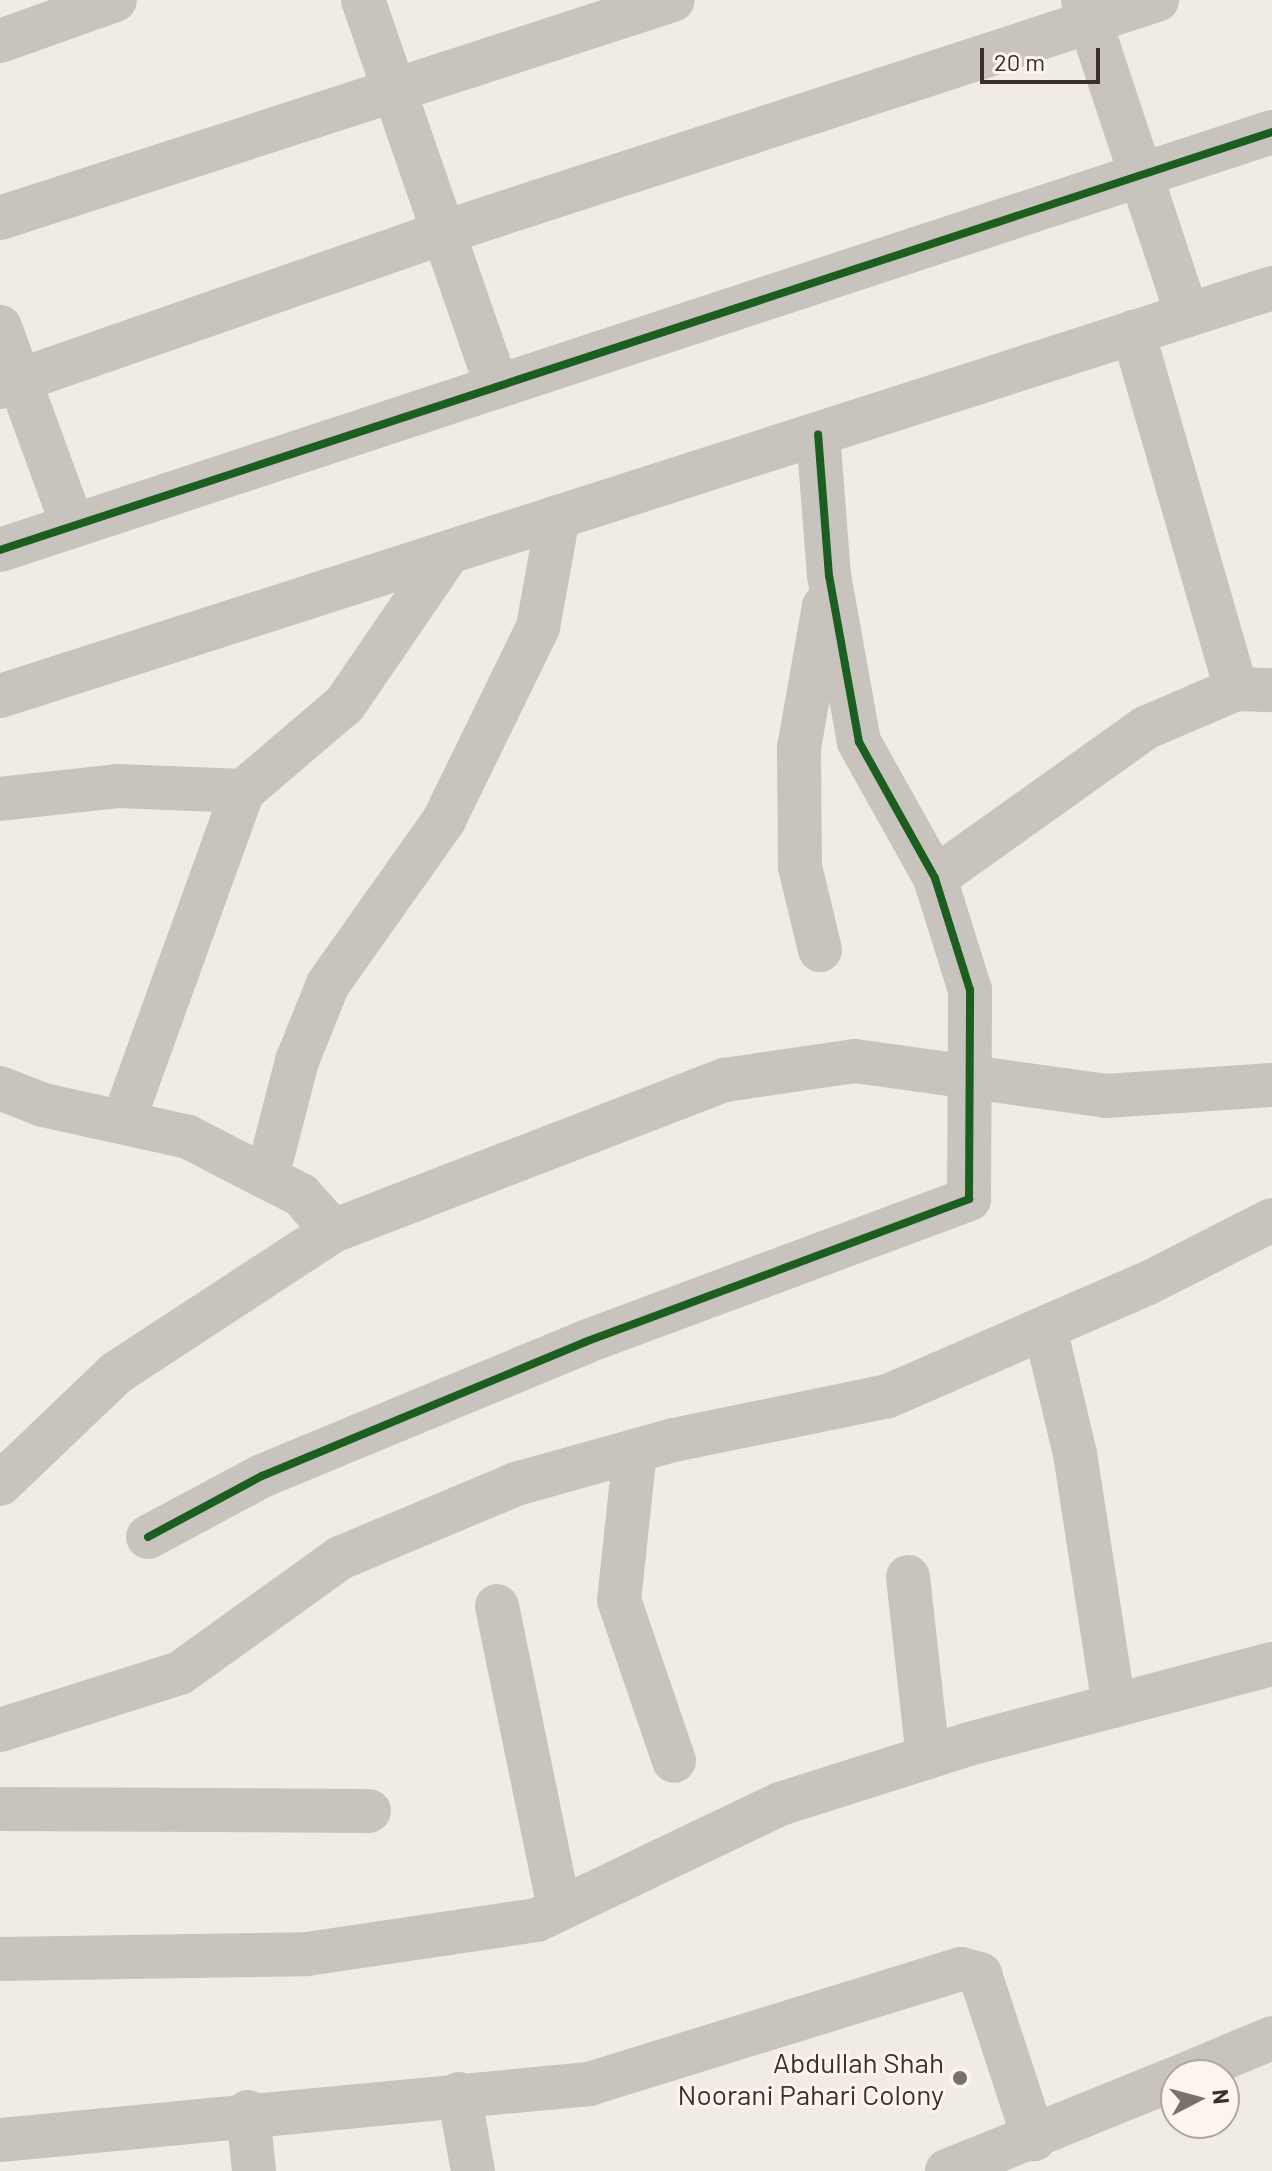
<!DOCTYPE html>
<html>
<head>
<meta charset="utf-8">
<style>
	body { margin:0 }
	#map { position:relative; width:1272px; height:2171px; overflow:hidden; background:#f0ebe5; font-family:Barlow,sans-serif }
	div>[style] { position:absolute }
	.minor>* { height:44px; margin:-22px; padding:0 22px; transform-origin:22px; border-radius:22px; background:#c9c3be }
	.cycleway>* { height:8px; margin:-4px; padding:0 4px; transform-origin:4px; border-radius:4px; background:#1b5e20 }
	.dots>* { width:22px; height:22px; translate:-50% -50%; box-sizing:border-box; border:4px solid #fbf5ee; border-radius:50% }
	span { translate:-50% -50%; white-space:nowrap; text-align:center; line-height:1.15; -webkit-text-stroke:6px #fbf5ee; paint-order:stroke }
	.poi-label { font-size:28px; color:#3b302b }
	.right { translate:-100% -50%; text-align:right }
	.north { position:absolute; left:1160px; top:2059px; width:80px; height:80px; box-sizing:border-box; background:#fbf5ee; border:2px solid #aea6a0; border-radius:50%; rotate:84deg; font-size:22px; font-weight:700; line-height:32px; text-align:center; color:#3b302b }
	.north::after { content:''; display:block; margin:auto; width:28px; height:36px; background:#7a716c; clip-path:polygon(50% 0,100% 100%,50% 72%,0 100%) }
	.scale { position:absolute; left:980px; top:48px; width:120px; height:36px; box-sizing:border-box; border:4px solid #3b302b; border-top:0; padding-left:10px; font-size:24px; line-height:28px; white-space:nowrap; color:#3b302b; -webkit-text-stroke:6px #fbf5ee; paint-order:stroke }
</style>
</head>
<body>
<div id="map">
	<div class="minor">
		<i style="left:363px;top:0;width:409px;rotate:70.9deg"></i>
		<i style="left:1083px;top:0;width:332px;rotate:71.7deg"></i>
		<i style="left:0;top:41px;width:122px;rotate:-19.6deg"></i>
		<i style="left:0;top:218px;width:707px;rotate:-17.95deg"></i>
		<i style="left:0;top:327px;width:212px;rotate:69.9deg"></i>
		<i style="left:1133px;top:332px;width:372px;rotate:73.9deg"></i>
		<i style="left:0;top:387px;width:471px;rotate:-19.2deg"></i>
		<i style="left:445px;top:232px;width:749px;rotate:-18.05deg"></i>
		<i style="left:0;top:550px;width:1339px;rotate:-18.19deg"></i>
		<i style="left:0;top:696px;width:1336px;rotate:-17.78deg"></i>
		<i style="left:0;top:799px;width:118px;rotate:-6.3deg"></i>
		<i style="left:117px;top:786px;width:126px;rotate:2.3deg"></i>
		<i style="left:935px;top:878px;width:258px;rotate:-35.5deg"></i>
		<i style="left:1145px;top:728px;width:99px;rotate:-23.2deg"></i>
		<i style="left:1236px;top:689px;width:36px;rotate:2deg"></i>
		<i style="left:820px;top:950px;width:85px;rotate:-103.5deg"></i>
		<i style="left:800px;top:867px;width:119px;rotate:-90.5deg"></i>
		<i style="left:799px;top:748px;width:144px;rotate:-80deg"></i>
		<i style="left:0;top:1088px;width:46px;rotate:21.6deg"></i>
		<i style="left:43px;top:1105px;width:148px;rotate:12.4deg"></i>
		<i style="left:188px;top:1137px;width:127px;rotate:27.2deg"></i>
		<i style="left:301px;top:1195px;width:48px;rotate:48.4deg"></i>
		<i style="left:123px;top:1122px;width:352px;rotate:-70.1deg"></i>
		<i style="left:243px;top:791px;width:134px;rotate:-40.5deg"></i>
		<i style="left:345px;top:704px;width:184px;rotate:-55.6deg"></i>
		<i style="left:267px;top:1177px;width:120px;rotate:-75.5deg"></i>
		<i style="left:297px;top:1061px;width:83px;rotate:-68.1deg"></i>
		<i style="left:328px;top:984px;width:201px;rotate:-54.7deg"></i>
		<i style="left:444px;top:820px;width:215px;rotate:-64deg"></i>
		<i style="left:538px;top:627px;width:112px;rotate:-79.7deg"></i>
		<i style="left:1045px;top:1328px;width:130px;rotate:76.6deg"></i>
		<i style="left:1075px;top:1454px;width:255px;rotate:81.2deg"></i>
		<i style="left:635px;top:1451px;width:150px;rotate:96.1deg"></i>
		<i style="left:619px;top:1600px;width:170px;rotate:71.1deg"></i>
		<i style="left:0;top:1484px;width:161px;rotate:-43.7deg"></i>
		<i style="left:116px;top:1373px;width:259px;rotate:-33.2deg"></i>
		<i style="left:333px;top:1231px;width:420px;rotate:-21.1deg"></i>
		<i style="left:725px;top:1080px;width:131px;rotate:-8.3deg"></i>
		<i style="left:855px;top:1061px;width:253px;rotate:7.9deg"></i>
		<i style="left:1106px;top:1096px;width:166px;rotate:-3.8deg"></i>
		<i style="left:148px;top:1537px;width:129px;rotate:-28.2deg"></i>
		<i style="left:262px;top:1476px;width:350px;rotate:-22.5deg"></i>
		<i style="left:585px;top:1342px;width:410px;rotate:-20.4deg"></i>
		<i style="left:969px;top:1199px;width:209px;rotate:-89.7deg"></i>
		<i style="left:970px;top:990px;width:117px;rotate:-107.4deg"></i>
		<i style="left:935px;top:878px;width:156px;rotate:-119.2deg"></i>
		<i style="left:859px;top:742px;width:169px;rotate:-100.2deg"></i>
		<i style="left:829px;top:576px;width:142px;rotate:-94.4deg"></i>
		<i style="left:908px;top:1577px;width:181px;rotate:83.7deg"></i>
		<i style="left:497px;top:1606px;width:309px;rotate:78.4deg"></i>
		<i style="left:0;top:1730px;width:189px;rotate:-17.6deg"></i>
		<i style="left:180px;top:1673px;width:197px;rotate:-35.7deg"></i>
		<i style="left:340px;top:1558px;width:191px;rotate:-22.8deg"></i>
		<i style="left:516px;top:1484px;width:164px;rotate:-15.6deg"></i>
		<i style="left:674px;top:1440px;width:218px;rotate:-11.6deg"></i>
		<i style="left:888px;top:1396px;width:281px;rotate:-23.5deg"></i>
		<i style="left:1146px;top:1284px;width:141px;rotate:-26.9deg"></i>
		<i style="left:0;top:1809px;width:369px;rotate:0.3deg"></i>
		<i style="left:0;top:1959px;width:307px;rotate:-0.9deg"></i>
		<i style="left:307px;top:1954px;width:232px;rotate:-8.4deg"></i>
		<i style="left:537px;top:1920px;width:269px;rotate:-25.5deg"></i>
		<i style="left:780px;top:1804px;width:198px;rotate:-17.6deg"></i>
		<i style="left:969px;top:1744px;width:313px;rotate:-14.8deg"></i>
		<i style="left:1184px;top:2075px;width:95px;rotate:-22.8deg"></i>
		<i style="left:459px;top:2094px;width:78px;rotate:79.7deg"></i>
		<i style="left:248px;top:2112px;width:59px;rotate:84.2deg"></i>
		<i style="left:0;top:2140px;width:592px;rotate:-5.43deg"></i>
		<i style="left:589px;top:2084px;width:389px;rotate:-17.2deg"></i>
		<i style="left:961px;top:1969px;width:20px;rotate:15deg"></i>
		<i style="left:980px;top:1974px;width:174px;rotate:71.9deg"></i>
		<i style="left:947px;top:2171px;width:247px;rotate:-22.1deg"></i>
	</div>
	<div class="cycleway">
		<i style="left:0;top:550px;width:1339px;rotate:-18.19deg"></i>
		<i style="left:148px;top:1537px;width:129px;rotate:-28.2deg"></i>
		<i style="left:262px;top:1476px;width:350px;rotate:-22.5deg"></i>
		<i style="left:585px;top:1342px;width:410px;rotate:-20.4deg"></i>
		<i style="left:969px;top:1199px;width:209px;rotate:-89.7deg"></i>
		<i style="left:970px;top:990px;width:117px;rotate:-107.4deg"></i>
		<i style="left:935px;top:878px;width:156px;rotate:-119.2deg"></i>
		<i style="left:859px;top:742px;width:169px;rotate:-100.2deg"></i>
		<i style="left:829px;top:576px;width:142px;rotate:-94.4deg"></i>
	</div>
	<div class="dots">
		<i style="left:960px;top:2078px;background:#7a716c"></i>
	</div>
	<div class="poi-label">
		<span class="right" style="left:944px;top:2078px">Abdullah Shah<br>Noorani Pahari Colony</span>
	</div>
	<div class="north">N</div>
	<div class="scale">20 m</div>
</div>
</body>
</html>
